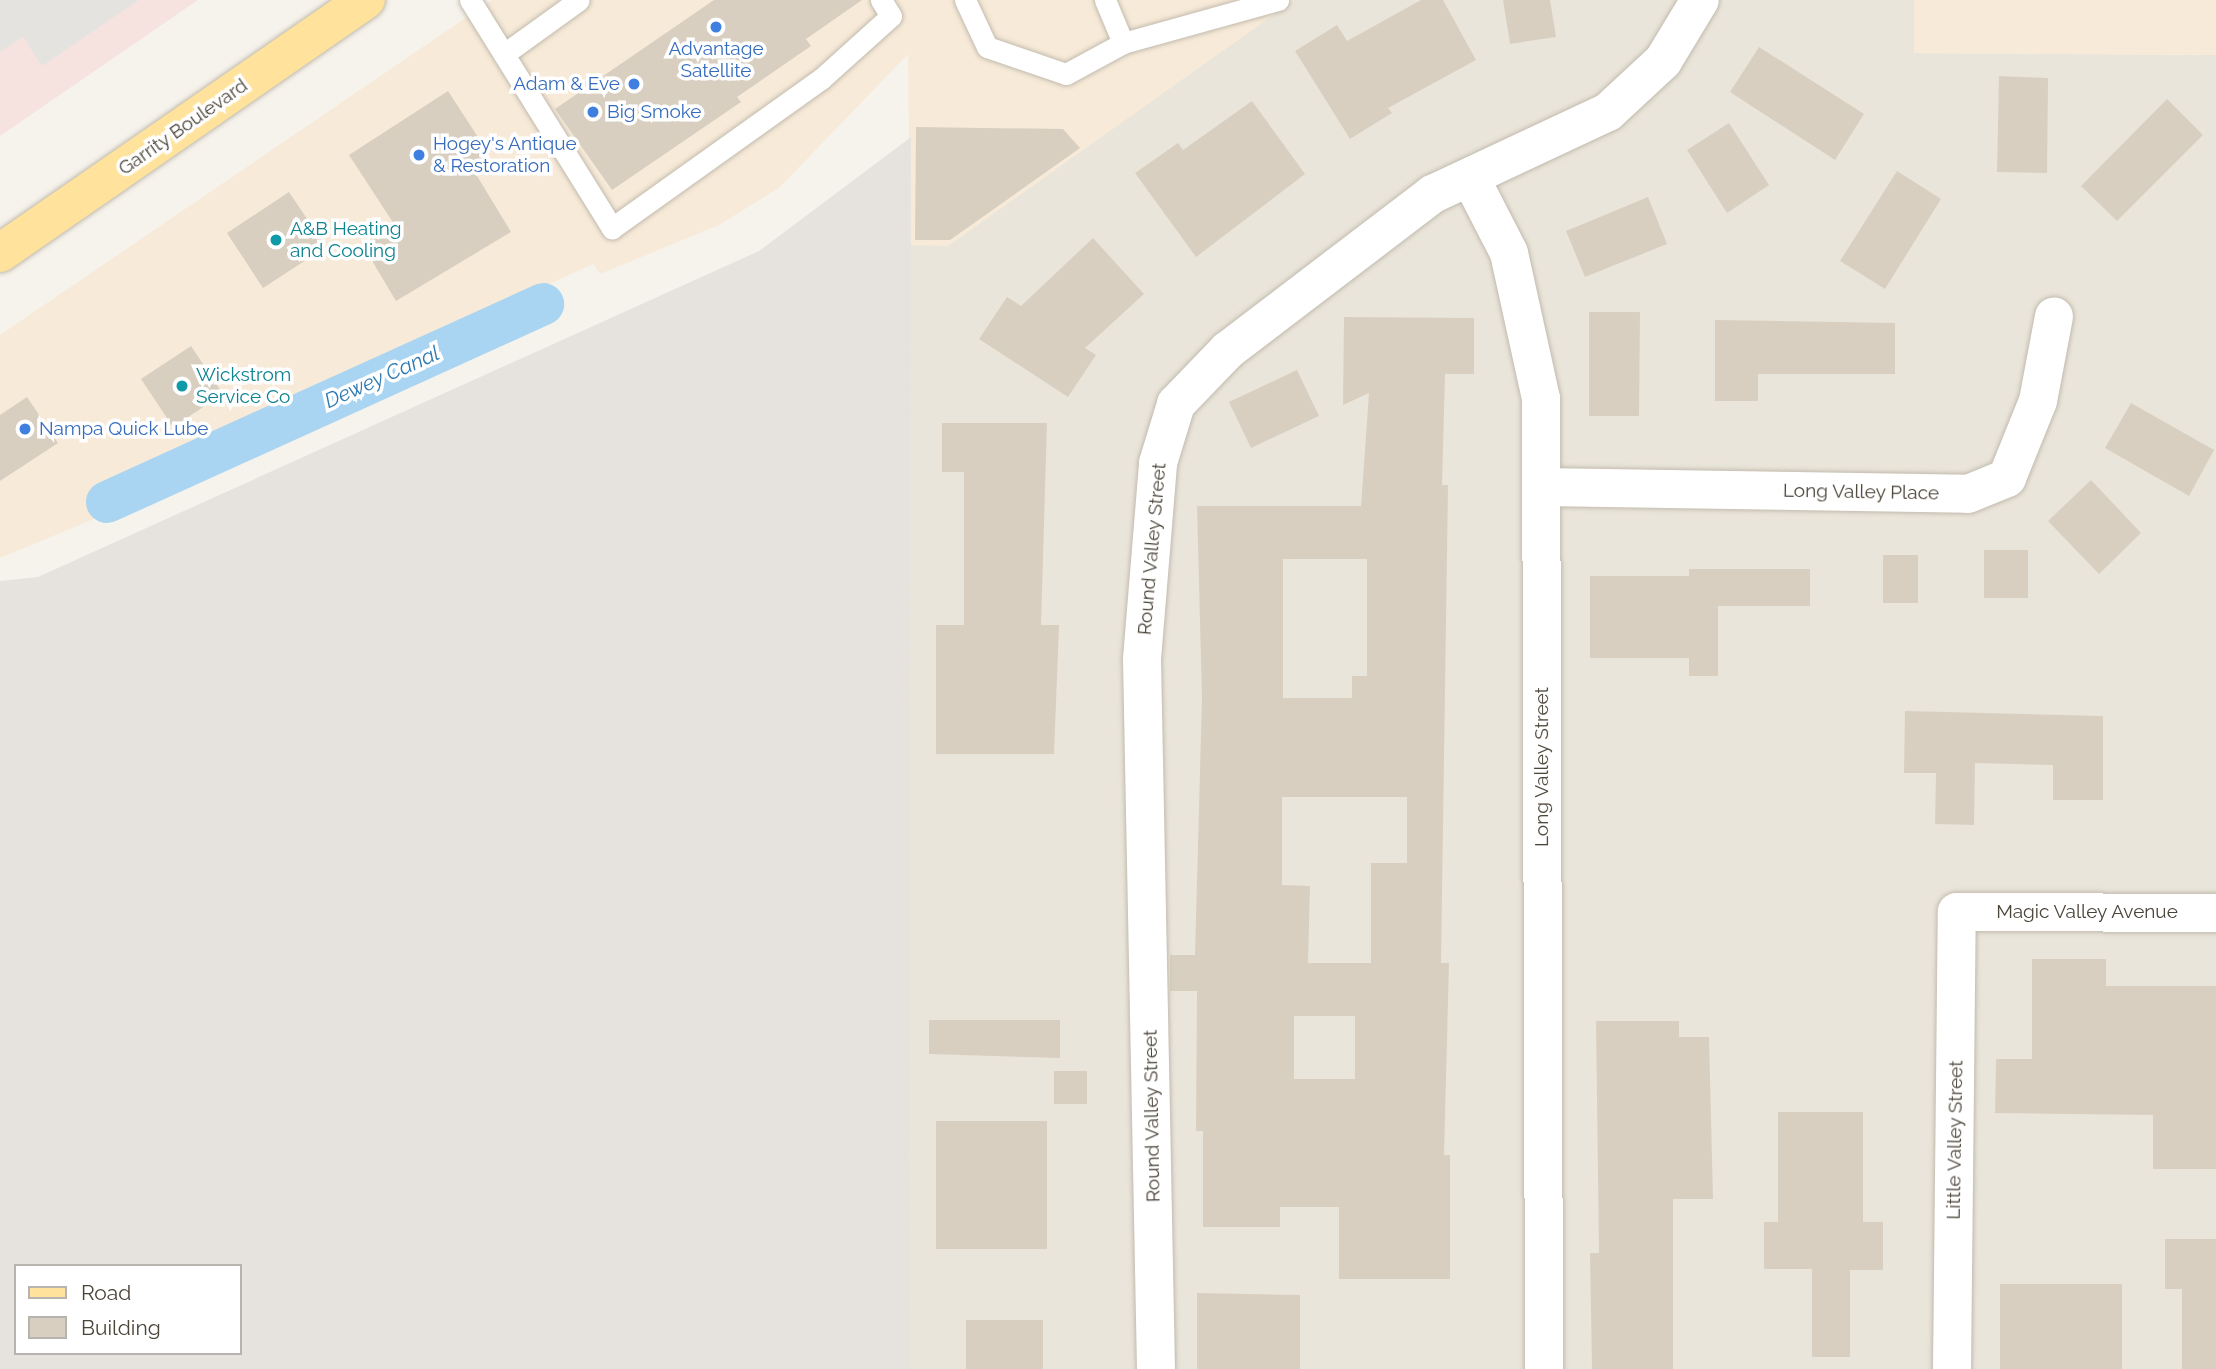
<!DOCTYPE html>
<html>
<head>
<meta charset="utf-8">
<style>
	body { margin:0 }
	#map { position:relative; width:2216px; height:1369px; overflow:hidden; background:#f6f3ec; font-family:Raleway,sans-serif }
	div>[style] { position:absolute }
	.residential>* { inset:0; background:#eae5da }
	.commercial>* { inset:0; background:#f7ead8 }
	.industrial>* { inset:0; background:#e6e2dd }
	.medical>* { inset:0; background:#f6e3e0 }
	.parking>* { inset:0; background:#e5e3e0 }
	.canal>* { height:42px; margin:-21px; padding:0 21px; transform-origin:21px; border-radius:21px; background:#a9d4f2 }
	.building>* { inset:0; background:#d8cfc1 }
	.roads { filter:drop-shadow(0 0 2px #c2bbae) drop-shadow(0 0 2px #c2bbae) }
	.service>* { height:21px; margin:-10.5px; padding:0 10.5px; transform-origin:10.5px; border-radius:10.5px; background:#fff }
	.minor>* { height:38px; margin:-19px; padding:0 19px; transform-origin:19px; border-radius:19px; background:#fff }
	.primary>* { height:38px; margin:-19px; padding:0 19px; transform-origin:19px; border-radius:19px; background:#ffe39c }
	.dots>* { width:19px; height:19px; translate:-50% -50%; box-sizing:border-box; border:4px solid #fff; border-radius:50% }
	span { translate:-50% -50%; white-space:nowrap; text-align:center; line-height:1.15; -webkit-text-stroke:7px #fff; paint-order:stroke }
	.shop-label { font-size:19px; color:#366cbe }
	.right { translate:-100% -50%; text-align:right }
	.left { translate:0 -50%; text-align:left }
	.street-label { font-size:19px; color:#4b4439 }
	.culture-label { font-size:19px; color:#0d838f }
	.water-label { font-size:21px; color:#2e7ab2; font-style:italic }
	.legend { position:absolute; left:14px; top:1264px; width:228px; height:91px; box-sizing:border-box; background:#fff; border:2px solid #b7b4b0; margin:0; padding:9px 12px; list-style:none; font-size:21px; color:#4b4439 }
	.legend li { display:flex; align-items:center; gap:14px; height:35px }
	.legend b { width:35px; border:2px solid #b7b4b0 }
</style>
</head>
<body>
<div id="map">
	<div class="residential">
		<i style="clip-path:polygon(1294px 0,1914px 0,1914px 53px,2216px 55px,2216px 1369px,909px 1369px,910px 245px,948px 245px)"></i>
	</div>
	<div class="commercial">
		<i style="clip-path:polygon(492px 0,1294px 0,948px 246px,910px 245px,908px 54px,780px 187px,719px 225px,600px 274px,593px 264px,266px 414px,99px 494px,106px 514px,0 558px,0 335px)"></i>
		<i style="clip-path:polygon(1914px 0,2216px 0,2216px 55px,1914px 53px)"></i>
	</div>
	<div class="industrial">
		<i style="clip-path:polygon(evenodd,911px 137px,909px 1369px,0 1369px,0 581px,38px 577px,759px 251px,911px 137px,16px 1266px,240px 1266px,240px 1353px,16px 1353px,16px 1266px)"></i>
	</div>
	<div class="medical">
		<i style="clip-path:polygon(0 0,198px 0,0 136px)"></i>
	</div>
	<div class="parking">
		<i style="clip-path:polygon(0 0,139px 0,42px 66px,23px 37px,0 52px)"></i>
	</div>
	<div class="canal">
		<i style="left:107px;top:502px;width:479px;rotate:-24.4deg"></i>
	</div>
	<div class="building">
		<i style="clip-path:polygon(714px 0,862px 0,806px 39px,811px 46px,737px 97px,741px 102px,612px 190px,555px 109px)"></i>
		<i style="clip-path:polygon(1421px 0,1443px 0,1476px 60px,1388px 108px,1392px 113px,1350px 139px,1295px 51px,1337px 25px,1347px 41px)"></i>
		<i style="clip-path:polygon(1503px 0,1550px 0,1556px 37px,1510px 44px)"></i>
		<i style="clip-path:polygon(1759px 47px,1864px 114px,1835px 160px,1730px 92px)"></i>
		<i style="clip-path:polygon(1999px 76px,2048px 78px,2047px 173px,1997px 172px)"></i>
		<i style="clip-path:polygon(448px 91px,489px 154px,471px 166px,511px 232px,396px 301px,362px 244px,394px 224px,349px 155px)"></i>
		<i style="clip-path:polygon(2167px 99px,2203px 135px,2117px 221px,2081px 186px)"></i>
		<i style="clip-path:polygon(1252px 101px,1305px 174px,1196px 257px,1135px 173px,1178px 143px,1183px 150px)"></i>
		<i style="clip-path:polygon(1729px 123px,1769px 185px,1727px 213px,1687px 150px)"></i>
		<i style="clip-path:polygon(916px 127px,1063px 129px,1080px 148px,950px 240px,915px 240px)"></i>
		<i style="clip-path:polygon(1897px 171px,1941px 199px,1885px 289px,1840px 261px)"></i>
		<i style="clip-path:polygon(289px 192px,326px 247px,263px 288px,227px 233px)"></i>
		<i style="clip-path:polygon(1648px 197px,1667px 244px,1585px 277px,1566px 231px)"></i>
		<i style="clip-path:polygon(1093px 238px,1144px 294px,1085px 348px,1096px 355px,1068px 397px,979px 339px,1007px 297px,1021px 306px)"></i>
		<i style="clip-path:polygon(1589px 312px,1640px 312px,1639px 416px,1589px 416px)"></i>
		<i style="clip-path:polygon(evenodd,1344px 317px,1474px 318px,1474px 374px,1445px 374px,1442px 485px,1448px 485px,1441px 963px,1449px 963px,1444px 1155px,1450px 1155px,1450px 1279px,1339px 1279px,1339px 1207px,1280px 1207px,1280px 1227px,1203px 1227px,1203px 1131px,1196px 1131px,1197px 991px,1170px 991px,1170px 955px,1195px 955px,1202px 698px,1197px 506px,1361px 506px,1369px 393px,1343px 405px,1344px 317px,1283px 559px,1367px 559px,1367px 676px,1352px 676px,1352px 698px,1283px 698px,1283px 559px,1344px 317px,1282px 797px,1407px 797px,1407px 863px,1371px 863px,1371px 963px,1308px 963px,1310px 886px,1282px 885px,1282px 797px,1344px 317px,1294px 1016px,1355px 1016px,1355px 1079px,1294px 1079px,1294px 1016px)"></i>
		<i style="clip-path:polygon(1715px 320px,1895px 323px,1895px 374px,1758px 374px,1758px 401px,1715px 401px)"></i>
		<i style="clip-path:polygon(191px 346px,223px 394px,173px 427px,141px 379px)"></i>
		<i style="clip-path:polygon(1297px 370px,1319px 416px,1251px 448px,1229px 402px)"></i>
		<i style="clip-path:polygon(27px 397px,58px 443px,0 481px,0 415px)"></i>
		<i style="clip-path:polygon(2131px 403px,2214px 450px,2189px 496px,2105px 448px)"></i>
		<i style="clip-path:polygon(942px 423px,1047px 423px,1041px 625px,1059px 625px,1054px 754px,936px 754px,936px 625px,964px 625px,964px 472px,942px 472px)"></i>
		<i style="clip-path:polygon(2091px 480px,2141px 533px,2099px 574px,2048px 521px)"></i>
		<i style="clip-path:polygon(1984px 550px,2028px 550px,2028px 598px,1984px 598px)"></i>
		<i style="clip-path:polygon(1883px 555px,1918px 555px,1918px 603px,1883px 603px)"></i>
		<i style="clip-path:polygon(1689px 569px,1810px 569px,1810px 606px,1718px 606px,1718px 676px,1689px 676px,1689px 658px,1590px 658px,1590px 576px,1689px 576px)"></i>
		<i style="clip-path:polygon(1905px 711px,2103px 716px,2103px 800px,2053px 800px,2053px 765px,1975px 763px,1974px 825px,1935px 824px,1936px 773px,1904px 773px)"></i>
		<i style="clip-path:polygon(2032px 959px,2106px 959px,2106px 986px,2216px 986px,2216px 1169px,2153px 1169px,2153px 1115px,1995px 1113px,1996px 1059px,2032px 1059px)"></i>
		<i style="clip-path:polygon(929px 1020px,1060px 1020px,1060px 1058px,929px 1054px)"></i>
		<i style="clip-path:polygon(1596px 1021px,1679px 1021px,1679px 1037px,1709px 1037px,1713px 1199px,1673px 1199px,1673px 1369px,1592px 1369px,1590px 1253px,1599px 1253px)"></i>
		<i style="clip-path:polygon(1054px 1071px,1087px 1071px,1087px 1104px,1054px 1104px)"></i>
		<i style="clip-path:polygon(1778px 1112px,1863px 1112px,1863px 1222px,1883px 1222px,1883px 1270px,1850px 1270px,1850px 1357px,1812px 1357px,1812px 1269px,1764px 1269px,1764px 1222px,1778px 1222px)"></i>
		<i style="clip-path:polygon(936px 1121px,1047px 1121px,1047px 1249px,936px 1249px)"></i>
		<i style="clip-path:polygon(2165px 1239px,2216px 1239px,2216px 1369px,2182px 1369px,2182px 1289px,2165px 1289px)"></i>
		<i style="clip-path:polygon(2000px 1284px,2122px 1284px,2122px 1369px,2000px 1369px)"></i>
		<i style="clip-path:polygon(1197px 1293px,1300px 1295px,1300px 1369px,1197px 1369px)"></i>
		<i style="clip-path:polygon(966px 1320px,1043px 1320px,1043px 1369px,966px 1369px)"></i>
	</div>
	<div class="roads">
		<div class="service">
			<i style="left:470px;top:0;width:269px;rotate:58.1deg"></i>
			<i style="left:612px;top:228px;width:257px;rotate:-35.5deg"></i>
			<i style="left:821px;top:79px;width:94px;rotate:-42deg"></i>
			<i style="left:891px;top:16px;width:19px;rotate:-122deg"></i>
			<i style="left:965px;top:0;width:52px;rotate:64.9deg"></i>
			<i style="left:987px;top:47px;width:83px;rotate:18.9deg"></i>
			<i style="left:1066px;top:74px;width:65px;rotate:-28.5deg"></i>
			<i style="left:1123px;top:43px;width:47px;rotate:-112.7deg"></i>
			<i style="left:1123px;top:43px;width:161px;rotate:-15.5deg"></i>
			<i style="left:504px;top:54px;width:92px;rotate:-35.8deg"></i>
		</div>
		<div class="minor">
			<i style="left:1470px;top:177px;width:85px;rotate:62.8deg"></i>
			<i style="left:1509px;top:253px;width:149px;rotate:77.6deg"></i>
			<i style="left:1541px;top:399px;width:970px;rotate:89.82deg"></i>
			<i style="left:1542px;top:487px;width:426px;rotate:0.9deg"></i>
			<i style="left:1968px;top:494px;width:42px;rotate:-22.3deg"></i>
			<i style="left:2007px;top:478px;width:83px;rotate:-68.1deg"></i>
			<i style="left:2038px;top:401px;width:86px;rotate:-79.3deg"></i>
			<i style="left:1156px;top:1369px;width:710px;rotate:-91.13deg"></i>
			<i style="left:1142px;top:659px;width:197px;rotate:-85.3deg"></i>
			<i style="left:1158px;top:463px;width:62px;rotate:-73deg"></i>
			<i style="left:1176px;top:404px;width:75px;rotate:-46.1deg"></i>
			<i style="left:1228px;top:350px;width:258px;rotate:-37.3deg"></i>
			<i style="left:1433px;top:194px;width:193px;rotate:-25.1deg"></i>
			<i style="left:1608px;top:112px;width:75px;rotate:-42.8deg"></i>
			<i style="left:1663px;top:61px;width:71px;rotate:-58.8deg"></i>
			<i style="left:1952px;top:1369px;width:457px;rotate:-89.4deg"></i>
			<i style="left:1957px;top:912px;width:259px;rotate:0.2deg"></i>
		</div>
		<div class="primary">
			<i style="left:0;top:253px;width:445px;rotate:-34.7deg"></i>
		</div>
	</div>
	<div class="dots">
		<i style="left:716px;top:27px;background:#3f7fe0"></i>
		<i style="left:634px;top:84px;background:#3f7fe0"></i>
		<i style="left:593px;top:112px;background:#3f7fe0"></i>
		<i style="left:419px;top:155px;background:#3f7fe0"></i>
		<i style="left:276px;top:240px;background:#0f9aa8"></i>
		<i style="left:182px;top:386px;background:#0f9aa8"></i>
		<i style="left:25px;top:429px;background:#3f7fe0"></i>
	</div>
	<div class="shop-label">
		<span style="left:716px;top:60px">Advantage<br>Satellite</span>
		<span class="right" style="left:620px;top:84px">Adam &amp; Eve</span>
		<span class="left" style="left:607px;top:112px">Big Smoke</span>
		<span class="left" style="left:433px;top:155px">Hogey's Antique<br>&amp; Restoration</span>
		<span class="left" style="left:39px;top:429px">Nampa Quick Lube</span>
	</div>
	<div class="street-label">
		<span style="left:183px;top:127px;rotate:-35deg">Garrity Boulevard</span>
		<span style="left:1861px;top:492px;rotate:1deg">Long Valley Place</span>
		<span style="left:1152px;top:549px;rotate:-85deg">Round Valley Street</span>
		<span style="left:1542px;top:767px;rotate:-90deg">Long Valley Street</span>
		<span style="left:2087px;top:912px">Magic Valley Avenue</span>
		<span style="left:1152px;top:1116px;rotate:-91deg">Round Valley Street</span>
		<span style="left:1955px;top:1140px;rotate:-89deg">Little Valley Street</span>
	</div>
	<div class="culture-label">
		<span class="left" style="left:290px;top:240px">A&amp;B Heating<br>and Cooling</span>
		<span class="left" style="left:196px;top:386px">Wickstrom<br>Service Co</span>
	</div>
	<div class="water-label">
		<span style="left:382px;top:377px;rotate:-24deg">Dewey Canal</span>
	</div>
	<ul class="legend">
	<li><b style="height:9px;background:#ffe39c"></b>Road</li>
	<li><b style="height:19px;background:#d8cfc1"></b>Building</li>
	</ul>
</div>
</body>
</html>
